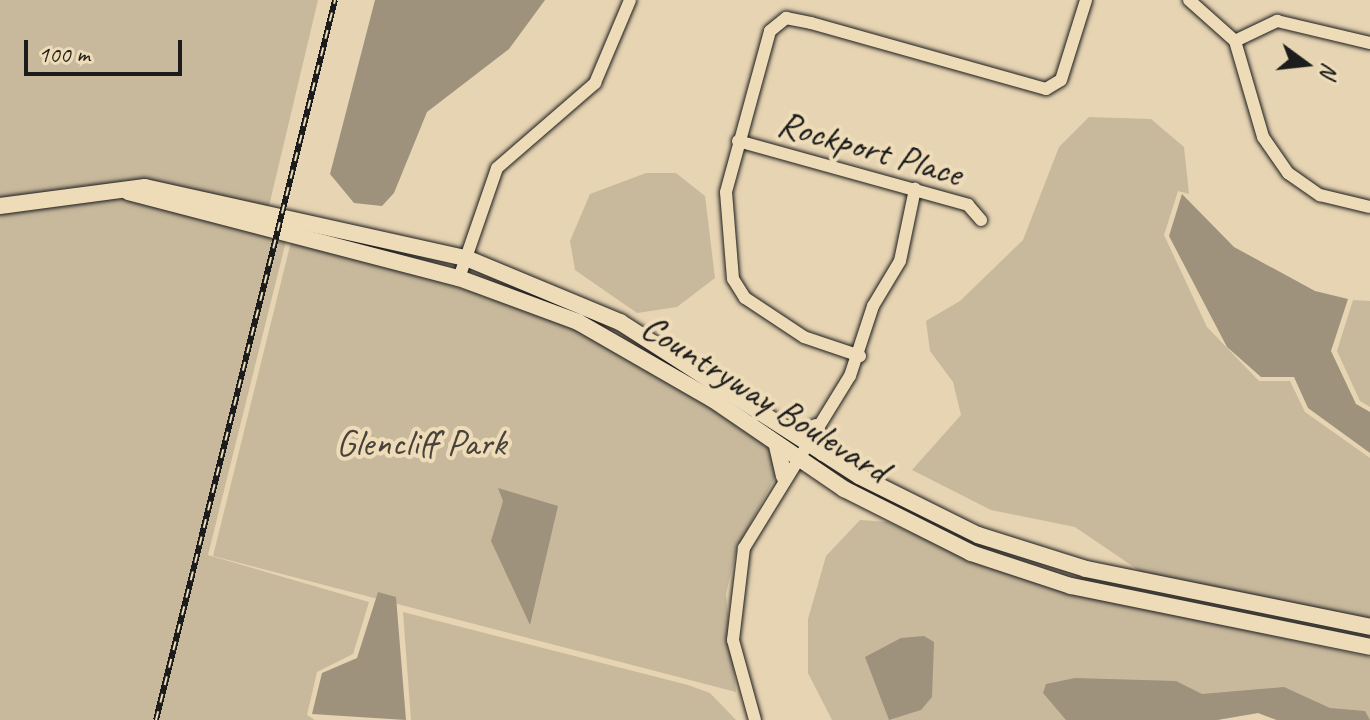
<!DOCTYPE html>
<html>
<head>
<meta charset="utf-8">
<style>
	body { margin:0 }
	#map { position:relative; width:1370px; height:720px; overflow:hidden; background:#e6d4b3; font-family:Caveat,sans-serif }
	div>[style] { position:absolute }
	.green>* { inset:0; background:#c8b99d }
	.water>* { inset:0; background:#9e927d }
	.roads { filter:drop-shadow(0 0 2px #1c1c1c) drop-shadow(0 0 2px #1c1c1c) }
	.minor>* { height:12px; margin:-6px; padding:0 6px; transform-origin:6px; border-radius:6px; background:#eedcb9 }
	.tertiary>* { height:16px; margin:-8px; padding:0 8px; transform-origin:8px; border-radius:8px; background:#eedcb9 }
	.rail>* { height:6px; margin-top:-3px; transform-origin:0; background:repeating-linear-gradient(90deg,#eedcb9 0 9px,#1c1c1c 0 18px); box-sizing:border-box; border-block:2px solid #1c1c1c }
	span { translate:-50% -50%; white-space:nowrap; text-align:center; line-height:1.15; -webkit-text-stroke:8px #eedcb9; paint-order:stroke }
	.street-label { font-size:38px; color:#1c1c1c }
	.park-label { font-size:38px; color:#47433c }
	.north { position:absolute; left:1266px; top:24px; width:80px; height:80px; -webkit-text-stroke:6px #eedcb9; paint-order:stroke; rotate:105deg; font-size:22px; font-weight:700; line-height:32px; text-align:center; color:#1c1c1c }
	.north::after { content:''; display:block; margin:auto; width:28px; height:36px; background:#1c1c1c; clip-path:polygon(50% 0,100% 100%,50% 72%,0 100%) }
	.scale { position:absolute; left:24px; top:40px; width:158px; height:36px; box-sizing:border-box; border:4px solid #1c1c1c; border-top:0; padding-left:10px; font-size:24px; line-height:28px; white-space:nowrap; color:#1c1c1c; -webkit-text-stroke:6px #eedcb9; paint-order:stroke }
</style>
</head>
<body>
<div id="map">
	<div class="green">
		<i style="clip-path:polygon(0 0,318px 0,269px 206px,145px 181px,0 201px)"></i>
		<i style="clip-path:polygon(1089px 117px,1151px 119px,1184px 147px,1189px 194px,1178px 191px,1164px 235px,1207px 327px,1259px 381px,1290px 381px,1305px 412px,1370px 458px,1370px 622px,1150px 578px,1075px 527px,991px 510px,912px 470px,961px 415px,953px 382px,930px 351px,926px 321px,960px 301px,1023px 240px,1059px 147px)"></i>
		<i style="clip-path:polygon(646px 173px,676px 173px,705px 196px,715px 278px,677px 307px,637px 313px,575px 270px,570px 241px,590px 194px)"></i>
		<i style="clip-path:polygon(124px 197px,287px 237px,208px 555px,369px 602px,353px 654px,317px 672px,307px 715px,315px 720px,0 720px,0 212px)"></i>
		<i style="clip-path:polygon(292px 238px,540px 312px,615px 346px,773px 448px,777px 474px,737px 548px,726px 594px,736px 692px,213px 556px)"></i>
		<i style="clip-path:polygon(1353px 300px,1370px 301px,1370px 407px,1360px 401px,1337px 351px)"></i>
		<i style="clip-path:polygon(860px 520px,888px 522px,984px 566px,1055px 589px,1370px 657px,1370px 720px,1277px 720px,1258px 713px,1217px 720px,832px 720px,808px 673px,808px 619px,826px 556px)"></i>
		<i style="clip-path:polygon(403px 612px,688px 685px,710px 693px,736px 720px,411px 720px)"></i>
	</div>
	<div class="water">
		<i style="clip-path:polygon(375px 0,545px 0,509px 49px,427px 112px,394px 193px,382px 206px,354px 203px,330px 174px)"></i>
		<i style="clip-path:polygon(1182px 194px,1234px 247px,1315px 291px,1348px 299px,1331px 351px,1356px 404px,1370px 412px,1370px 453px,1308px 408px,1294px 377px,1261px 377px,1227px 347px,1169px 236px)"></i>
		<i style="clip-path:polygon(498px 488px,558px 506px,530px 625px,491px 541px,503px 501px)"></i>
		<i style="clip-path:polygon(378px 592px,396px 597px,406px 720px,312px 714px,322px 673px,357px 658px)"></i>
		<i style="clip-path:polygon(924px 636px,934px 642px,932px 697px,921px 710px,889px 720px,865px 657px,901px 638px)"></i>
		<i style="clip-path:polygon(1075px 678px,1176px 681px,1202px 694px,1284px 687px,1330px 708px,1365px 711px,1370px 720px,1277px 720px,1258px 713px,1217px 720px,1066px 720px,1043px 693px,1046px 684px)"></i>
	</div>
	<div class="roads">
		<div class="minor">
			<i style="left:1189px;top:0;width:62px;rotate:41.7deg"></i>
			<i style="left:1235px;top:41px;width:100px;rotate:73.7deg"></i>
			<i style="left:1263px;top:137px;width:44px;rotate:55.2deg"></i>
			<i style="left:1288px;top:173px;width:39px;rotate:35deg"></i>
			<i style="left:1320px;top:195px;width:51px;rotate:13.5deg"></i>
			<i style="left:1235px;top:41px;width:47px;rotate:-25.5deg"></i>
			<i style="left:1277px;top:21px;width:96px;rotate:13.3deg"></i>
			<i style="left:738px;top:141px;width:239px;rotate:15.5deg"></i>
			<i style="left:968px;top:205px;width:20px;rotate:49deg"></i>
			<i style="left:459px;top:278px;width:116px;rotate:-70.9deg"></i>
			<i style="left:497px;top:168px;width:130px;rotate:-40.9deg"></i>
			<i style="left:595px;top:83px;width:90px;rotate:-67.1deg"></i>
			<i style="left:860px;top:356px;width:59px;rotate:-161.3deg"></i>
			<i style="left:804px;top:337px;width:71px;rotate:-146.5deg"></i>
			<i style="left:745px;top:298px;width:22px;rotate:-122deg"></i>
			<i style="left:733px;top:279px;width:87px;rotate:-94.6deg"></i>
			<i style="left:726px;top:192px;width:167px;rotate:-74.7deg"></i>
			<i style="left:770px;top:31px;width:21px;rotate:-39deg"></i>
			<i style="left:786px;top:18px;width:25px;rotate:11deg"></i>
			<i style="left:811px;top:23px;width:244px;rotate:15.7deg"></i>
			<i style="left:1046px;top:89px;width:17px;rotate:-31deg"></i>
			<i style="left:1061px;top:80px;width:84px;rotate:-72.6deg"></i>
			<i style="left:755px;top:720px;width:83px;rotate:-105.4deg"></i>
			<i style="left:733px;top:640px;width:93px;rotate:-83.2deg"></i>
			<i style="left:744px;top:548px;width:202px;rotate:-58.4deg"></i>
			<i style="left:850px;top:376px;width:74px;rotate:-71.8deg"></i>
			<i style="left:873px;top:306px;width:52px;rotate:-59deg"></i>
			<i style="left:900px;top:261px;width:74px;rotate:-78.2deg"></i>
		</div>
		<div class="tertiary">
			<i style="left:128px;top:192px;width:342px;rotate:14.6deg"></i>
			<i style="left:459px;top:278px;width:127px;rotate:20.3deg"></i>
			<i style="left:578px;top:322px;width:155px;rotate:29.9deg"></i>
			<i style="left:712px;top:399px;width:160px;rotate:34.3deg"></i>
			<i style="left:844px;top:489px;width:142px;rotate:26.7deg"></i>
			<i style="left:971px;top:553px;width:105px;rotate:18.3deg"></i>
			<i style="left:1071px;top:586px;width:305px;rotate:11.5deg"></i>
			<i style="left:0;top:206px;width:146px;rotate:-7.5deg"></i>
			<i style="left:145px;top:187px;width:329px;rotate:12.5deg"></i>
			<i style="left:466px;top:258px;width:167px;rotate:22.6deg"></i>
			<i style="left:620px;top:322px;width:284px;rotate:32.8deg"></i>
			<i style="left:859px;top:476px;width:133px;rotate:26.4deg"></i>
			<i style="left:978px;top:535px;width:113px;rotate:17.5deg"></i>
			<i style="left:1086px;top:569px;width:290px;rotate:11.5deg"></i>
			<i style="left:816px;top:427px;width:27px;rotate:75deg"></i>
			<i style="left:777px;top:446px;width:31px;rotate:77deg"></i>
		</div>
	</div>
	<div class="rail">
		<i style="left:156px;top:720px;width:742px;rotate:-76.04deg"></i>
	</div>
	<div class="street-label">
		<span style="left:870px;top:148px;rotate:16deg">Rockport Place</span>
		<span style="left:765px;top:398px;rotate:32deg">Countryway Boulevard</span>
	</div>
	<div class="park-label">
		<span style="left:421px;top:443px">Glencliff Park</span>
	</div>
	<div class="north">N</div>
	<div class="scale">100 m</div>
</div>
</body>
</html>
